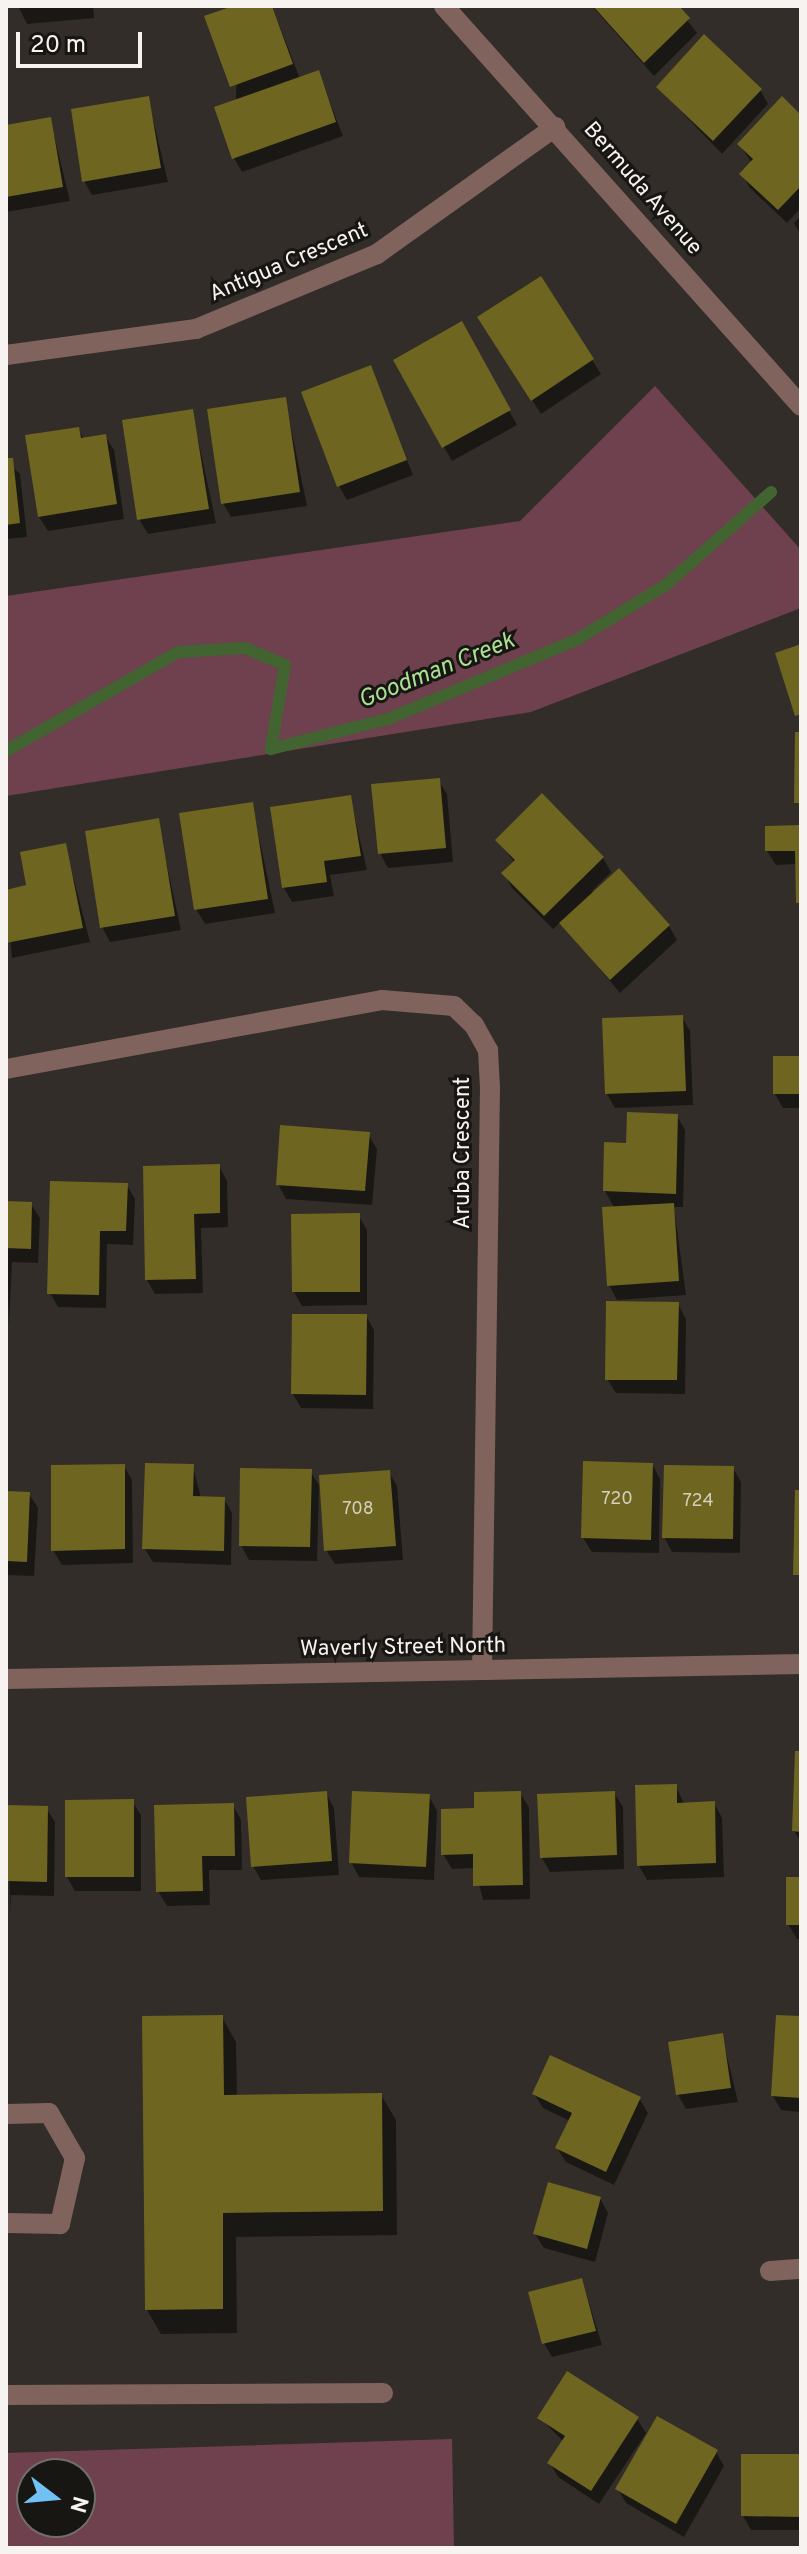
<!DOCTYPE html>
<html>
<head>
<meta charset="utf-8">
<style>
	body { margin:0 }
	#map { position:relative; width:807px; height:2554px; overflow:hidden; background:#322d28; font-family:Overpass,sans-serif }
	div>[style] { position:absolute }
	.green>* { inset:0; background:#6f414f }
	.shadow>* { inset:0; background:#0007 }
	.stream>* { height:12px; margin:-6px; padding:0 6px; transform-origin:6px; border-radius:6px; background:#416430 }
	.building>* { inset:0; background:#6d6520 }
	.minor>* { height:20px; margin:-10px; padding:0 10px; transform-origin:10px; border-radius:10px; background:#80635c }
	span { translate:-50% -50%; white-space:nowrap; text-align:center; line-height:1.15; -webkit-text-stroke:6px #181613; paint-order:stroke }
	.number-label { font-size:18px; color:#d4d0bc }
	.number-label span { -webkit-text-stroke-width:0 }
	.street-label { font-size:22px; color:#f7f3f0 }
	.water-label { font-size:24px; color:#abe193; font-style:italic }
	.frame { position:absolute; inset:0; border:8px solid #f7f3f0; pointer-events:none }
	.north { position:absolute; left:16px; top:2458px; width:80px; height:80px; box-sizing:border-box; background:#181613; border:2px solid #716e6b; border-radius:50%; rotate:106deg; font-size:22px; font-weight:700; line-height:32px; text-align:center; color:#f7f3f0 }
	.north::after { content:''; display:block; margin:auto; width:28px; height:36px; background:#70c1f4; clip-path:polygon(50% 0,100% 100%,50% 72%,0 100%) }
	.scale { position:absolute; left:16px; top:32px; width:126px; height:36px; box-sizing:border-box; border:4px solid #f7f3f0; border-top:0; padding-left:10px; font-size:24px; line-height:28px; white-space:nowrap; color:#f7f3f0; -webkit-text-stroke:6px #181613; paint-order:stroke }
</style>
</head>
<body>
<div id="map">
	<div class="green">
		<i style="clip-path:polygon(655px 386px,801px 550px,801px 608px,531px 712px,6px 796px,6px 596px,520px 521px)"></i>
		<i style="clip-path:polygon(evenodd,452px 2439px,454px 2548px,6px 2548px,6px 2453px,452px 2439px,32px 2474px,80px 2474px,80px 2522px,32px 2522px,32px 2474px)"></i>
	</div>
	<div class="shadow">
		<i style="clip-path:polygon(18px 6px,93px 6px,94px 18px,27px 24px)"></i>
		<i style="clip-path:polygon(239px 6px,272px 6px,300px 79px,318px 73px,343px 136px,242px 172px,234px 158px)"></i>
		<i style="clip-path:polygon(581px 6px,676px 6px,697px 33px,654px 76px,592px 6px)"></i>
		<i style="clip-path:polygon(658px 87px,760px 90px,768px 104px,722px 154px)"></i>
		<i style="clip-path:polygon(148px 98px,168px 182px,92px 195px,84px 181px)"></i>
		<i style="clip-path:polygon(801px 118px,801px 208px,787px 223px,750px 188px,742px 174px,752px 163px,739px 144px)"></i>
		<i style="clip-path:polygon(50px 119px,70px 201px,6px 212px,6px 127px)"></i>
		<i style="clip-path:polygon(801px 216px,801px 235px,794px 223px)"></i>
		<i style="clip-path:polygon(540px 278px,601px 374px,541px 414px,488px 332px)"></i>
		<i style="clip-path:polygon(461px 324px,517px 425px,452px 461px,395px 361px)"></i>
		<i style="clip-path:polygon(370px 368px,413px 475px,347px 500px,339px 486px)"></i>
		<i style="clip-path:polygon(285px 399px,307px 506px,231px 517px,223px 503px)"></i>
		<i style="clip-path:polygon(192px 411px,216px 523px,148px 534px,139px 519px)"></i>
		<i style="clip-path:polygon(78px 429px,84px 439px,105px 436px,114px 450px,124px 519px,48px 531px,39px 517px)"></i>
		<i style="clip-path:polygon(6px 460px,20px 474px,27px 537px,6px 539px)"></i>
		<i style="clip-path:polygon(438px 780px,447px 794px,453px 862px,388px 868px,380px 853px)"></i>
		<i style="clip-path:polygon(350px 797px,367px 870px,330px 875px,334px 896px,292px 902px,284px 888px)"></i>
		<i style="clip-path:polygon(252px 804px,275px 913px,205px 924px,196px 909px)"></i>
		<i style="clip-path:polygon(157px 820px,181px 930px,110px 942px,102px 927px)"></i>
		<i style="clip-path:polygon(801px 827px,801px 908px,797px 864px,776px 865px,767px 851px)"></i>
		<i style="clip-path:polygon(497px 840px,603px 858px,611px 872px,592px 891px,669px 926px,677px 940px,620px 993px,561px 922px,553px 929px,512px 888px,504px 874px,515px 863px)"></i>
		<i style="clip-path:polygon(65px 845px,90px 942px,12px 958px,6px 892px,29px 887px)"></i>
		<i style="clip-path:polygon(682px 1017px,690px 1031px,693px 1105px,615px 1108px,607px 1094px)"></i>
		<i style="clip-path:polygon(801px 1058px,801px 1108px,783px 1108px,775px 1094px)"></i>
		<i style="clip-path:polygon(677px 1116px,685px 1130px,683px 1207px,674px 1207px,686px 1295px,617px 1300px,609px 1285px,615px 1209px,605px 1191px,628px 1145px)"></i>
		<i style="clip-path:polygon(368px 1134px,377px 1149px,372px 1205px,286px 1199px,278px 1184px)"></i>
		<i style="clip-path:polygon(801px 1155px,801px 1190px,799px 1186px)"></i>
		<i style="clip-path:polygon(219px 1166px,227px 1181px,228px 1227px,201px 1228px,203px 1293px,155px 1294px,147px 1280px)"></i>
		<i style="clip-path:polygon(127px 1185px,135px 1199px,133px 1245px,107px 1244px,106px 1308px,58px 1307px,50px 1293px)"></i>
		<i style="clip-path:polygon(6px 1203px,31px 1204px,40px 1218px,38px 1263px,12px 1262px,9px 1326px)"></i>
		<i style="clip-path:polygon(358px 1215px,367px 1230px,367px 1305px,302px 1306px,294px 1292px)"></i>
		<i style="clip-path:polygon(678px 1304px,686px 1319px,685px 1394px,616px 1393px,607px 1379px)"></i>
		<i style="clip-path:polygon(366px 1316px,374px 1330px,373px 1409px,301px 1408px,293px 1394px)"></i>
		<i style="clip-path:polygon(652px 1464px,660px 1479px,659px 1553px,592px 1552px,583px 1538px)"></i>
		<i style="clip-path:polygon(124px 1466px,132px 1480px,133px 1563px,62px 1565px,53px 1550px)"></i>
		<i style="clip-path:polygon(193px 1466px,201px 1498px,224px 1499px,232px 1513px,231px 1565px,153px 1562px,144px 1548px)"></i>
		<i style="clip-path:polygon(733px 1468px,741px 1482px,740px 1553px,672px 1552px,664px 1537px)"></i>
		<i style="clip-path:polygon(310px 1471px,319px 1485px,317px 1561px,249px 1560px,241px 1545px)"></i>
		<i style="clip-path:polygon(389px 1472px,397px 1486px,403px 1560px,335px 1564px,326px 1550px)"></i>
		<i style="clip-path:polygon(6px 1493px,29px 1494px,38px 1508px,34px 1576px,6px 1575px)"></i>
		<i style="clip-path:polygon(801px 1753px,801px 1842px,794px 1831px)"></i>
		<i style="clip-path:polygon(676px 1786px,684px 1804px,714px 1803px,722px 1818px,724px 1877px,647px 1880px,639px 1866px)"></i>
		<i style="clip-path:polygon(326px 1793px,334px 1808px,339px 1875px,261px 1880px,253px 1866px)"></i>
		<i style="clip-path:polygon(520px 1793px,529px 1807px,530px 1899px,483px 1900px,475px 1868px,452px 1869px,443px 1854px,476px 1810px)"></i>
		<i style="clip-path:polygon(614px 1793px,623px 1807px,624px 1869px,550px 1872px,542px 1858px)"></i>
		<i style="clip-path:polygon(429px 1796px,437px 1811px,434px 1880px,359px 1877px,351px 1862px)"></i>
		<i style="clip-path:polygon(132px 1801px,141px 1815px,141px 1891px,75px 1891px,67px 1877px)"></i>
		<i style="clip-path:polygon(233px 1805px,241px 1820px,242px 1870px,209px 1870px,210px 1905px,167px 1906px,158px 1891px)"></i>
		<i style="clip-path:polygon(6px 1808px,46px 1808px,55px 1822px,54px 1896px,11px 1895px,11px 1916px)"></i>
		<i style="clip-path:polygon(801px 1879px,801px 1939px,797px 1939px,788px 1924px)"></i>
		<i style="clip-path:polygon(222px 2017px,236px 2042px,237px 2097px,381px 2095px,396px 2120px,397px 2235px,236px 2237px,237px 2333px,161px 2334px,147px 2310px)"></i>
		<i style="clip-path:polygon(801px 2019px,801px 2112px,781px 2110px,773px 2096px)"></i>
		<i style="clip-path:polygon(722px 2036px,738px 2102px,686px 2109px,678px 2095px)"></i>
		<i style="clip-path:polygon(534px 2094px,639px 2098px,648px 2113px,614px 2185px,566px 2162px,557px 2148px,570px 2121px,543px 2108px)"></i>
		<i style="clip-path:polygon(600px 2198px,608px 2213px,595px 2262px,544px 2248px,535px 2234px)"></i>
		<i style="clip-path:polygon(582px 2280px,602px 2345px,552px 2357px,544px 2343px)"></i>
		<i style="clip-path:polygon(540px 2418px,637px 2419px,646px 2433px,599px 2504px,558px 2477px,550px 2463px,564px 2442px)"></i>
		<i style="clip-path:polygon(716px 2452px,724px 2466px,684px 2537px,626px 2503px,618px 2489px)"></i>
		<i style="clip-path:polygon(801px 2456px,801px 2530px,751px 2530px,743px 2516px)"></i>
	</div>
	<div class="stream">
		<i style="left:6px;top:751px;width:198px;rotate:-29.9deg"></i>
		<i style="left:178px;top:652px;width:67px;rotate:-3.4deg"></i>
		<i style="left:245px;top:648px;width:43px;rotate:23deg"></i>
		<i style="left:285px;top:665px;width:85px;rotate:99.5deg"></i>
		<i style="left:271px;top:749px;width:121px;rotate:-14.4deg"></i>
		<i style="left:388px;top:719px;width:206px;rotate:-22.8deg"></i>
		<i style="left:578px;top:639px;width:105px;rotate:-31.7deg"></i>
		<i style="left:667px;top:584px;width:139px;rotate:-41.5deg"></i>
	</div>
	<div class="building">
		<i style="clip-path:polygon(233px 6px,272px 6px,293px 64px,230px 87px,204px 16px)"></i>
		<i style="clip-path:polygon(593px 6px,679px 6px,690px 18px,644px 63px)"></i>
		<i style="clip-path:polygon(704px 34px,762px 89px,713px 141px,656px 87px)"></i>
		<i style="clip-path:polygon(319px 70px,336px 122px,232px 159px,214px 107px)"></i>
		<i style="clip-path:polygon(149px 96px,161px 168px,82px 182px,71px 109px)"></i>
		<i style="clip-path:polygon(782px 96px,801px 115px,801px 186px,778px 210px,739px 174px,753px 159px,737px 144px)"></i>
		<i style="clip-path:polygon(51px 117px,63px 187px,6px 197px,6px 125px)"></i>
		<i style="clip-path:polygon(541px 276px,594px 359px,531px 401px,477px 317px)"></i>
		<i style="clip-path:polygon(462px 321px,511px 410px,442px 448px,393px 360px)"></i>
		<i style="clip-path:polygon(371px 365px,407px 460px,337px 487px,301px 392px)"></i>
		<i style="clip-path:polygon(286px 397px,300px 492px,221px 504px,207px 409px)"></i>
		<i style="clip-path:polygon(193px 409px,209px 509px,137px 520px,122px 420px)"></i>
		<i style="clip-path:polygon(79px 427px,81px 438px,106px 434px,117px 504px,38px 517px,25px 435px)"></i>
		<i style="clip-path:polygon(6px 458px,13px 458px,20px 523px,6px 525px)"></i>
		<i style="clip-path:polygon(801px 644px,801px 714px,795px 716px,775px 653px)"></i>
		<i style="clip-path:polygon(795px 732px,801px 732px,801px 803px,794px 803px)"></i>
		<i style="clip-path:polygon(440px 778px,446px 848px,378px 854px,371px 784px)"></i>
		<i style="clip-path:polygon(542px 793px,604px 857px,544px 916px,501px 873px,515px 860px,495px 840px)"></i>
		<i style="clip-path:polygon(351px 795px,361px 856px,324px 861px,327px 882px,282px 888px,270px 807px)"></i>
		<i style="clip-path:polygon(253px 802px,268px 899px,194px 910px,179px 813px)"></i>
		<i style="clip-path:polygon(159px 818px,175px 916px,100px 928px,85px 831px)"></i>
		<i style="clip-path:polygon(801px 825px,801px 903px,796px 903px,795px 851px,765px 851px,765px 826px)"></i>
		<i style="clip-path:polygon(66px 843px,83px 928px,6px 943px,6px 890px,26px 885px,20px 852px)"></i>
		<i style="clip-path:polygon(619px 868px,670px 925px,610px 980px,559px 923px)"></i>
		<i style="clip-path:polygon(683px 1015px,686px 1091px,605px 1094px,602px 1018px)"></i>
		<i style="clip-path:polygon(773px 1056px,801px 1056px,801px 1094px,773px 1094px)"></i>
		<i style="clip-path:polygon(627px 1112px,678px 1114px,676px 1194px,603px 1191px,604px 1142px,626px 1143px)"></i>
		<i style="clip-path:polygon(280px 1125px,370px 1132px,365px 1191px,276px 1185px)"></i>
		<i style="clip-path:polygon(220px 1164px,220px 1213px,194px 1214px,196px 1279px,145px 1280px,143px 1166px)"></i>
		<i style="clip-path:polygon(50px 1181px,128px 1183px,126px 1231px,100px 1231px,99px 1295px,47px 1294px)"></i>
		<i style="clip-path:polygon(6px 1201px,32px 1202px,31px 1249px,6px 1248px)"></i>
		<i style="clip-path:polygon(674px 1203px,679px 1281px,607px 1286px,602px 1207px)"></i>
		<i style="clip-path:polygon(360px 1213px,360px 1292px,292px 1292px,291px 1214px)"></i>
		<i style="clip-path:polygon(606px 1301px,679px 1302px,677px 1380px,605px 1380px)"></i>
		<i style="clip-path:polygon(292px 1314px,367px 1314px,366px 1395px,291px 1394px)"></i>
		<i style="clip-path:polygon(583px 1461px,653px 1463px,651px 1540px,581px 1538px)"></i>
		<i style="clip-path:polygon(145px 1463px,194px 1464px,193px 1496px,225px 1497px,224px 1551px,142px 1549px)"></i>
		<i style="clip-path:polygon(125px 1464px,125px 1549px,51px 1551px,51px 1465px)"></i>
		<i style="clip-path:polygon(664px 1465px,734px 1466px,733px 1539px,662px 1538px)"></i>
		<i style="clip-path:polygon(240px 1468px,312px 1469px,310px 1547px,239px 1546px)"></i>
		<i style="clip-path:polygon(390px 1470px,396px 1546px,324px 1551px,319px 1475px)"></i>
		<i style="clip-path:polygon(795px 1490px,801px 1490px,801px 1575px,793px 1575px)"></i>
		<i style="clip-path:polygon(6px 1491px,30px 1492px,27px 1562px,6px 1561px)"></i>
		<i style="clip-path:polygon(795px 1751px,801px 1751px,801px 1832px,792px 1831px)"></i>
		<i style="clip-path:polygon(677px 1784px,677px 1803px,715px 1801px,716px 1863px,637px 1866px,635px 1785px)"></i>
		<i style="clip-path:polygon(327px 1791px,332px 1861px,251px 1867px,246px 1797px)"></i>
		<i style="clip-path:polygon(352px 1791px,430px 1794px,426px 1867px,349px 1863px)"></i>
		<i style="clip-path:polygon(521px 1791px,523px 1885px,473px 1886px,473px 1854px,441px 1855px,441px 1809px,474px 1808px,474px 1792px)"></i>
		<i style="clip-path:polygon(615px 1791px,617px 1855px,540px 1858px,537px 1794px)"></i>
		<i style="clip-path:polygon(134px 1799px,134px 1877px,65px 1877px,65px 1800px)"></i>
		<i style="clip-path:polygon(234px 1803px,235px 1856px,202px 1856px,203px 1891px,156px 1892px,154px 1805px)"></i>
		<i style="clip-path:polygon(6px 1805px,48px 1806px,47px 1882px,6px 1881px)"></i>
		<i style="clip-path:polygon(786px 1877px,801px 1877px,801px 1925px,786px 1925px)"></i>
		<i style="clip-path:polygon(223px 2015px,224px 2095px,382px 2093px,383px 2211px,223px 2213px,223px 2309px,145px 2310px,142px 2016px)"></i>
		<i style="clip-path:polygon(776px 2015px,801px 2016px,801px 2098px,771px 2096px)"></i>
		<i style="clip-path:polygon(723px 2033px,731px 2088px,676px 2095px,668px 2042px)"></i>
		<i style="clip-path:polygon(550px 2055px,641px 2097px,606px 2172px,555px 2148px,572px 2113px,532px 2094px)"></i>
		<i style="clip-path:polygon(548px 2182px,601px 2197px,587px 2249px,533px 2234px)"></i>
		<i style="clip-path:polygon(582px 2278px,596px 2331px,542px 2344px,528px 2292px)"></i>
		<i style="clip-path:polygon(567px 2371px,639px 2417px,591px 2491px,547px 2463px,565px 2436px,537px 2418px)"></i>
		<i style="clip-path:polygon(657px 2416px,718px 2450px,676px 2524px,615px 2489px)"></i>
		<i style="clip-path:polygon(741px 2454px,801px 2454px,801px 2517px,741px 2516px)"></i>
	</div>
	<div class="minor">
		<i style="left:444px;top:6px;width:536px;rotate:48.25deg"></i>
		<i style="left:6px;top:355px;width:192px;rotate:-7.8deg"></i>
		<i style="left:196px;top:329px;width:196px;rotate:-22.5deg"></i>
		<i style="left:377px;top:254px;width:219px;rotate:-35.5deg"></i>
		<i style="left:6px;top:1069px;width:382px;rotate:-10.4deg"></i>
		<i style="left:382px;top:1000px;width:72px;rotate:4.8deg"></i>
		<i style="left:454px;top:1006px;width:28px;rotate:44deg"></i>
		<i style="left:474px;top:1025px;width:29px;rotate:61deg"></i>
		<i style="left:488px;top:1050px;width:36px;rotate:87deg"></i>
		<i style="left:490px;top:1086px;width:584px;rotate:90.78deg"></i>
		<i style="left:6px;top:1679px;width:795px;rotate:-1.08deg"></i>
		<i style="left:6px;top:2114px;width:43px;rotate:-1.3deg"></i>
		<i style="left:49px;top:2113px;width:52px;rotate:60deg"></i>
		<i style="left:75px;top:2158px;width:68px;rotate:102.8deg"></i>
		<i style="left:60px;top:2224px;width:54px;rotate:-178.9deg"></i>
		<i style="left:770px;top:2271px;width:31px;rotate:-4deg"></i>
		<i style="left:6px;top:2395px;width:377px;rotate:-0.3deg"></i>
	</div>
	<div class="number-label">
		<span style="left:617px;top:1500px">720</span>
		<span style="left:698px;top:1502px">724</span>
		<span style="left:358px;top:1510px">708</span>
	</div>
	<div class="street-label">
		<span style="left:642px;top:189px;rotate:49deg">Bermuda Avenue</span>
		<span style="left:289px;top:263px;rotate:-23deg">Antigua Crescent</span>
		<span style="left:464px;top:1153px;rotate:-90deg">Aruba Crescent</span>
		<span style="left:403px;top:1648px;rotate:-1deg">Waverly Street North</span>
	</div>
	<div class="water-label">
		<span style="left:437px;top:672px;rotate:-22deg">Goodman Creek</span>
	</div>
	<div class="frame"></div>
	<div class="north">N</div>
	<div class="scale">20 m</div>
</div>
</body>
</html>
